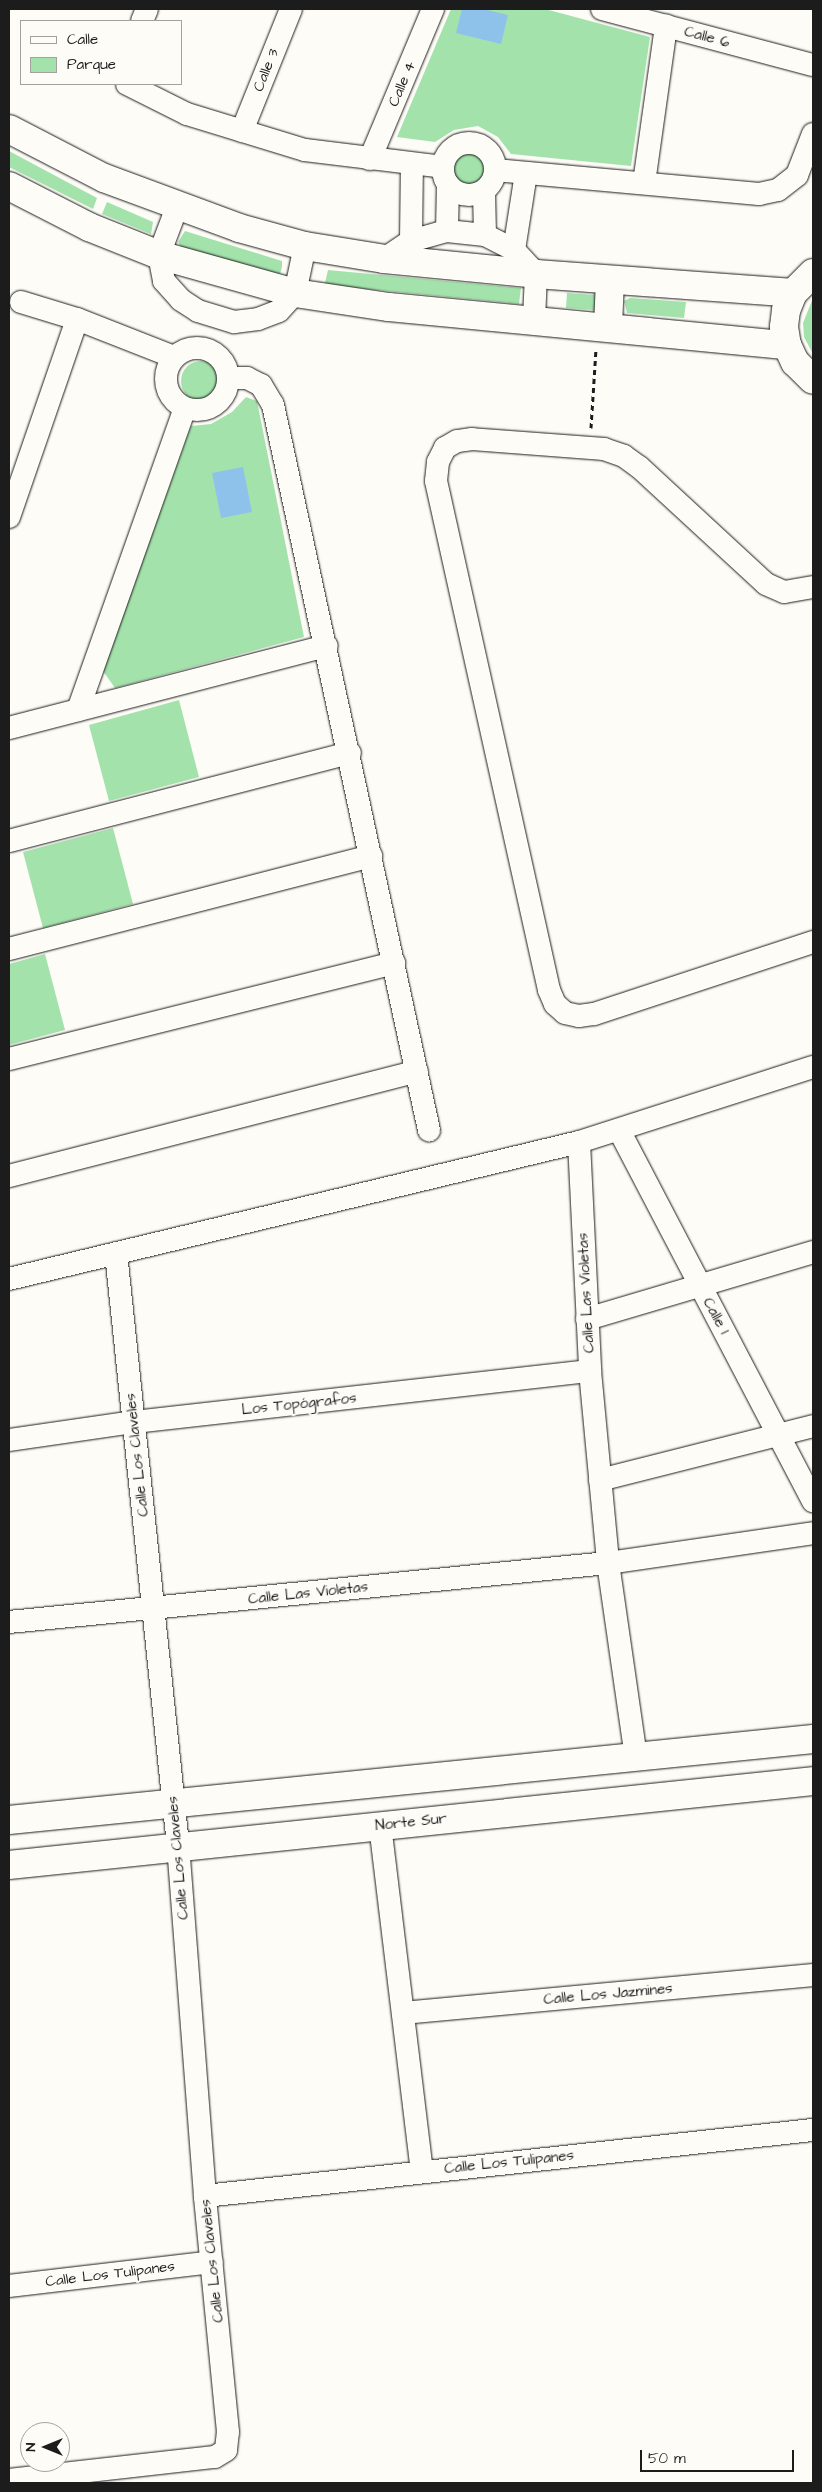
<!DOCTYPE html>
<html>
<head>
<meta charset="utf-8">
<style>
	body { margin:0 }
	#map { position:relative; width:822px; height:2492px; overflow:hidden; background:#fdfcf7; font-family:"Architects Daughter",sans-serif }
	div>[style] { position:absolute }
	.green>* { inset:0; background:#a3e3ab }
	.round { border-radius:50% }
	.water>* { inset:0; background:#8ec2eb }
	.path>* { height:3px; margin-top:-1.5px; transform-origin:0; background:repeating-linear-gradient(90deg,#1c1c1c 0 5px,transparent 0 9px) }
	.roads { filter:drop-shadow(0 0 1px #1c1c1c) drop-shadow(0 0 1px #1c1c1c) }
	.street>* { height:22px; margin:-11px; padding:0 11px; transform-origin:11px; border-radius:11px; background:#fdfcf7 }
	.street>.ring { margin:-11px; padding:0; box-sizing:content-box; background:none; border:22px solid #fdfcf7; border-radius:50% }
	.secondary>* { height:28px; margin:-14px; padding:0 14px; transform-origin:14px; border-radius:14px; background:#fdfcf7 }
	span { translate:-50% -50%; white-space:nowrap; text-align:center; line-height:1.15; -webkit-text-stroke:4px #fdfcf7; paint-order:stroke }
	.street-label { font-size:15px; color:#1c1c1c }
	.frame { position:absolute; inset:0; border:10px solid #1c1c1c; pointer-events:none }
	.legend { position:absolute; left:20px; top:20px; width:162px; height:65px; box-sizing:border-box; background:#fdfcf7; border:1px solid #a3a29f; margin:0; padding:6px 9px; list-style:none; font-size:15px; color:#1c1c1c }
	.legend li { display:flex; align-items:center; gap:10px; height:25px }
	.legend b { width:25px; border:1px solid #a3a29f }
	.north { position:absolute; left:20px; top:2422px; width:50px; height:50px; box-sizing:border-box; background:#fdfcf7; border:1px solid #a3a29f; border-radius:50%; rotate:270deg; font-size:14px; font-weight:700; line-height:20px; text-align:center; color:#1c1c1c }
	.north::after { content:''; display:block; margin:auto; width:18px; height:22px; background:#1c1c1c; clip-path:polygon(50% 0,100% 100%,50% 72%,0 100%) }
	.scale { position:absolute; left:640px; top:2450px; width:154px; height:22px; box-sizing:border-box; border:2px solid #1c1c1c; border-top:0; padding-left:6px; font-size:15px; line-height:18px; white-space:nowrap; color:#1c1c1c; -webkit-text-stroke:4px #fdfcf7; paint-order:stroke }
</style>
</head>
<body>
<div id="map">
	<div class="green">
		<i style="clip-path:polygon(451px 9px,545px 9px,650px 37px,631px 166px,511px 154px,498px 137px,478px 126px,454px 130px,435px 142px,397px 137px)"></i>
		<i class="round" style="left:449px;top:148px;width:40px;height:40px"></i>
		<i style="clip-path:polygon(9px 151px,97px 198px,93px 209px,9px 167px)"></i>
		<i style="clip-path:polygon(107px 202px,153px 222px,151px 234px,102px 214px)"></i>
		<i style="clip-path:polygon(185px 231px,282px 261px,282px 267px,280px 274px,274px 273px,181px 247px,178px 242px)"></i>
		<i style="clip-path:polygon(328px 270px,521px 288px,519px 304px,346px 287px,325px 283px)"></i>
		<i style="clip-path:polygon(567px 293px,595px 295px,598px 299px,598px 308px,594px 310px,566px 308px)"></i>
		<i style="clip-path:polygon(630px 298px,686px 302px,684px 318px,627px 313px,624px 301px)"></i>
		<i style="clip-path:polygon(813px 298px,813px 354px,804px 337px,803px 323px)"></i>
		<i class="round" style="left:181px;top:361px;width:40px;height:40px"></i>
		<i style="clip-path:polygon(246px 397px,257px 401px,304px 637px,115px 688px,103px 671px,191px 426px,211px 424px,232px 412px)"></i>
		<i style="clip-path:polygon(179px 700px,199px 777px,109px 801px,89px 725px)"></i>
		<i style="clip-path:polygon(113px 828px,133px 904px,43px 928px,23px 852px)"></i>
		<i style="clip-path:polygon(45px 954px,65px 1030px,9px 1045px,9px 964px)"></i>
	</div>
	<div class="water">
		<i style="clip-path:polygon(462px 9px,483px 9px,508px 15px,501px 44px,456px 33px)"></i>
		<i style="clip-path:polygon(243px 467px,252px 512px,221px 518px,212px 473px)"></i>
	</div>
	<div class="path">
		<i style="left:591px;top:428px;width:79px;rotate:-86.4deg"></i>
	</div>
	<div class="roads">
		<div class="street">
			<i style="left:602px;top:9px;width:218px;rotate:14.9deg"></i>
			<i style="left:142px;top:21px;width:13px;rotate:-67deg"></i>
			<i style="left:127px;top:84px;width:67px;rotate:26.6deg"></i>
			<i style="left:187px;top:114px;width:123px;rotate:17deg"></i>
			<i style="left:305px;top:150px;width:139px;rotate:7deg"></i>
			<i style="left:242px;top:131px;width:131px;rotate:-68.1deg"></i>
			<i class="ring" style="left:443px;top:143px;width:30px;height:30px"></i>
			<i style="left:370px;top:159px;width:163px;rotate:-67.2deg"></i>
			<i style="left:495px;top:170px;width:265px;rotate:5.2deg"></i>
			<i style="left:759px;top:194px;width:19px;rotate:-12deg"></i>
			<i style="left:778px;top:190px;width:24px;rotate:-38deg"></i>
			<i style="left:797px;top:175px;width:44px;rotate:-68.7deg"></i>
			<i style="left:644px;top:183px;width:159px;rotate:-82deg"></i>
			<i style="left:484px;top:191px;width:44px;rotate:88.7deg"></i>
			<i style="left:177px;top:207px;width:51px;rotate:110.6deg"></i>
			<i style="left:159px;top:255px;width:26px;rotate:79deg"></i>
			<i style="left:164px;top:281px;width:25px;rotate:48deg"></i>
			<i style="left:181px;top:300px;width:20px;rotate:33deg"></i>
			<i style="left:198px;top:311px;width:38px;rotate:17deg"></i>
			<i style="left:234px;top:322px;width:24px;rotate:-7deg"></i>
			<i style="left:258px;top:319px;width:22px;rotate:-21deg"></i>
			<i style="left:279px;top:311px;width:24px;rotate:-48deg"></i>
			<i style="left:295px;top:293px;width:48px;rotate:-78deg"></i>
			<i style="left:447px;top:231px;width:46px;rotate:-88.8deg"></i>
			<i style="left:411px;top:241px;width:77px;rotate:-89.3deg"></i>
			<i style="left:514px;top:250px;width:78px;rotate:-81.1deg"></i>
			<i style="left:384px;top:259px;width:32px;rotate:-34deg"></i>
			<i style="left:411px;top:241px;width:37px;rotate:-16deg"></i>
			<i style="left:447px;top:231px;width:38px;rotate:6deg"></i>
			<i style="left:485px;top:235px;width:33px;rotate:27deg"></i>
			<i style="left:514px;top:250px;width:33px;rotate:47deg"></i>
			<i style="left:536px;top:274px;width:46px;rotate:92.5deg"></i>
			<i style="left:21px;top:302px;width:59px;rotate:16.9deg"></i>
			<i style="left:77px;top:319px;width:104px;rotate:21.4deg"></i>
			<i class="ring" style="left:166px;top:348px;width:40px;height:40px"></i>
			<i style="left:228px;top:378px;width:19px"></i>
			<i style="left:247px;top:378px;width:16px;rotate:27deg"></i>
			<i style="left:261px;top:385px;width:23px;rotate:59deg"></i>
			<i style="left:273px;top:405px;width:742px;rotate:77.86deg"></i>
			<i style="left:9px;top:517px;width:209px;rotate:-71deg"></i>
			<i style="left:813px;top:587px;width:29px;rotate:170deg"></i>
			<i style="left:784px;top:592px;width:20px;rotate:-156deg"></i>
			<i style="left:766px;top:584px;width:173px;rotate:-137.3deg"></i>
			<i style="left:639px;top:467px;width:19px;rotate:-144deg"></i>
			<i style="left:624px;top:456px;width:21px;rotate:-161deg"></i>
			<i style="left:604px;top:449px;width:132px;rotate:-175.7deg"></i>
			<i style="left:472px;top:439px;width:15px;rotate:172deg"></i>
			<i style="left:457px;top:441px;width:14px;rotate:150deg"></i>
			<i style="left:445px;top:448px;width:16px;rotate:117deg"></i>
			<i style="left:438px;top:462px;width:19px;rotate:96deg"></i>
			<i style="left:436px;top:481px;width:521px;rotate:77.48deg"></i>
			<i style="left:549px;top:990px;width:15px;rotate:67deg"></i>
			<i style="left:555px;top:1004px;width:13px;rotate:42deg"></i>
			<i style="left:565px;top:1013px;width:14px;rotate:12deg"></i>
			<i style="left:579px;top:1016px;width:15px;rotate:-8deg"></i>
			<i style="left:594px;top:1014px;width:231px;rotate:-18.2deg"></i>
			<i style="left:78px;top:710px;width:320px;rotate:-70.5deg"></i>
			<i style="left:9px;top:728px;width:328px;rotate:-14.5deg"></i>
			<i style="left:9px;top:841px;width:352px;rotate:-14.5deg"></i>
			<i style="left:9px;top:949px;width:374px;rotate:-14.4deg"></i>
			<i style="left:9px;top:1059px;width:397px;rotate:-14deg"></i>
			<i style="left:619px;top:1130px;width:419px;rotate:62.4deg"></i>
			<i style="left:579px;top:1142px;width:229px;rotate:87.2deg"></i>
			<i style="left:590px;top:1371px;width:193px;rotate:84.6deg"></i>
			<i style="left:608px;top:1563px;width:196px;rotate:81.8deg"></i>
			<i style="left:9px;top:1176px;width:421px;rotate:-14.4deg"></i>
			<i style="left:9px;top:1279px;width:586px;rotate:-13.51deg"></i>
			<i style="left:579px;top:1142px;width:246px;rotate:-17.8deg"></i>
			<i style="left:587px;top:1319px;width:236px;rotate:-16.5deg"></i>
			<i style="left:9px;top:1440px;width:126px;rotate:-8.2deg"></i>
			<i style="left:134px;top:1422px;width:459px;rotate:-6.4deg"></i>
			<i style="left:600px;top:1480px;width:220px;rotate:-14.2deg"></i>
			<i style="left:9px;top:1622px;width:602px;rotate:-5.63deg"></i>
			<i style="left:608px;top:1563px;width:207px;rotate:-8.3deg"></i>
			<i style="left:380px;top:1825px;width:349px;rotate:83.1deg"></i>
			<i style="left:403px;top:2013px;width:412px;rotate:-5.3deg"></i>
			<i style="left:205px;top:2196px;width:612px;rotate:-6.2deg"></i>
			<i style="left:9px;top:2286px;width:204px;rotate:-6.7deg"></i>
			<i style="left:9px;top:2480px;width:207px;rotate:-6.4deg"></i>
			<i style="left:215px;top:2457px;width:13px;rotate:-32deg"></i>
			<i style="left:226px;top:2450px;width:18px;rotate:-84deg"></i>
			<i style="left:228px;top:2432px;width:237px;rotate:-95.6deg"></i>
			<i style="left:205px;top:2196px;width:352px;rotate:-94.4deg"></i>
			<i style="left:178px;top:1845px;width:595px;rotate:-95.98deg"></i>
		</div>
		<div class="secondary">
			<i style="left:9px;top:129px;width:107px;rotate:27.3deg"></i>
			<i style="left:104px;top:178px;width:144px;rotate:20.3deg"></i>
			<i style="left:239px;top:228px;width:68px;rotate:15.3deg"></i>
			<i style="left:305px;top:246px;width:80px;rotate:9.3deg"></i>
			<i style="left:384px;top:259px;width:153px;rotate:5.6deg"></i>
			<i style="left:536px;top:274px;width:258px;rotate:4.2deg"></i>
			<i style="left:9px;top:186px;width:90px;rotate:27.1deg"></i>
			<i style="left:89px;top:227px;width:75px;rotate:21.8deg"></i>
			<i style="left:159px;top:255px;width:141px;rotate:15.6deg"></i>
			<i style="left:295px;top:293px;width:95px;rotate:8.5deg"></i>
			<i style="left:389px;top:307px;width:400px;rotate:5.5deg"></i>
			<i style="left:813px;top:273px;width:28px;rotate:135deg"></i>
			<i style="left:793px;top:293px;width:18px;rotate:112deg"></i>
			<i style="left:786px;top:310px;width:17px;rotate:97deg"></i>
			<i style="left:784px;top:327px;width:18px;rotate:81deg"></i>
			<i style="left:787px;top:345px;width:19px;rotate:65deg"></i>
			<i style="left:795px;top:362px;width:25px;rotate:45deg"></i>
			<i style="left:608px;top:326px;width:46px;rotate:-87.5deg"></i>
			<i style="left:9px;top:1820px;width:808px;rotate:-5.75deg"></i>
			<i style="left:9px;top:1865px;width:808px;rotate:-5.96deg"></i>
		</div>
	</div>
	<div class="street-label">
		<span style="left:707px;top:37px;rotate:15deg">Calle 6</span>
		<span style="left:266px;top:70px;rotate:-68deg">Calle 3</span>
		<span style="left:402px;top:84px;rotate:-67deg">Calle 4</span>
		<span style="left:586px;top:1293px;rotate:-93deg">Calle Las Violetas</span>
		<span style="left:716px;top:1316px;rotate:62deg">Calle 1</span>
		<span style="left:299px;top:1404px;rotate:-6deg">Los Topógrafos</span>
		<span style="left:137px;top:1455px;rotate:-96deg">Calle Los Claveles</span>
		<span style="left:308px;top:1593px;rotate:-6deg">Calle Las Violetas</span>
		<span style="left:411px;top:1822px;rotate:-6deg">Norte Sur</span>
		<span style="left:178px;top:1858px;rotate:-95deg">Calle Los Claveles</span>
		<span style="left:608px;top:1994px;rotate:-5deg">Calle Los Jazmines</span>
		<span style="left:509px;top:2162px;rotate:-6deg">Calle Los Tulipanes</span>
		<span style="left:212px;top:2261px;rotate:-96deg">Calle Los Claveles</span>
		<span style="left:110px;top:2274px;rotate:-7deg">Calle Los Tulipanes</span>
	</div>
	<div class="frame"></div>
	<ul class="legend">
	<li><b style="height:6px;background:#fdfcf7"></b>Calle</li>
	<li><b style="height:14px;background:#a3e3ab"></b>Parque</li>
	</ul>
	<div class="north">N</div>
	<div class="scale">50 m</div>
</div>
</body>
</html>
